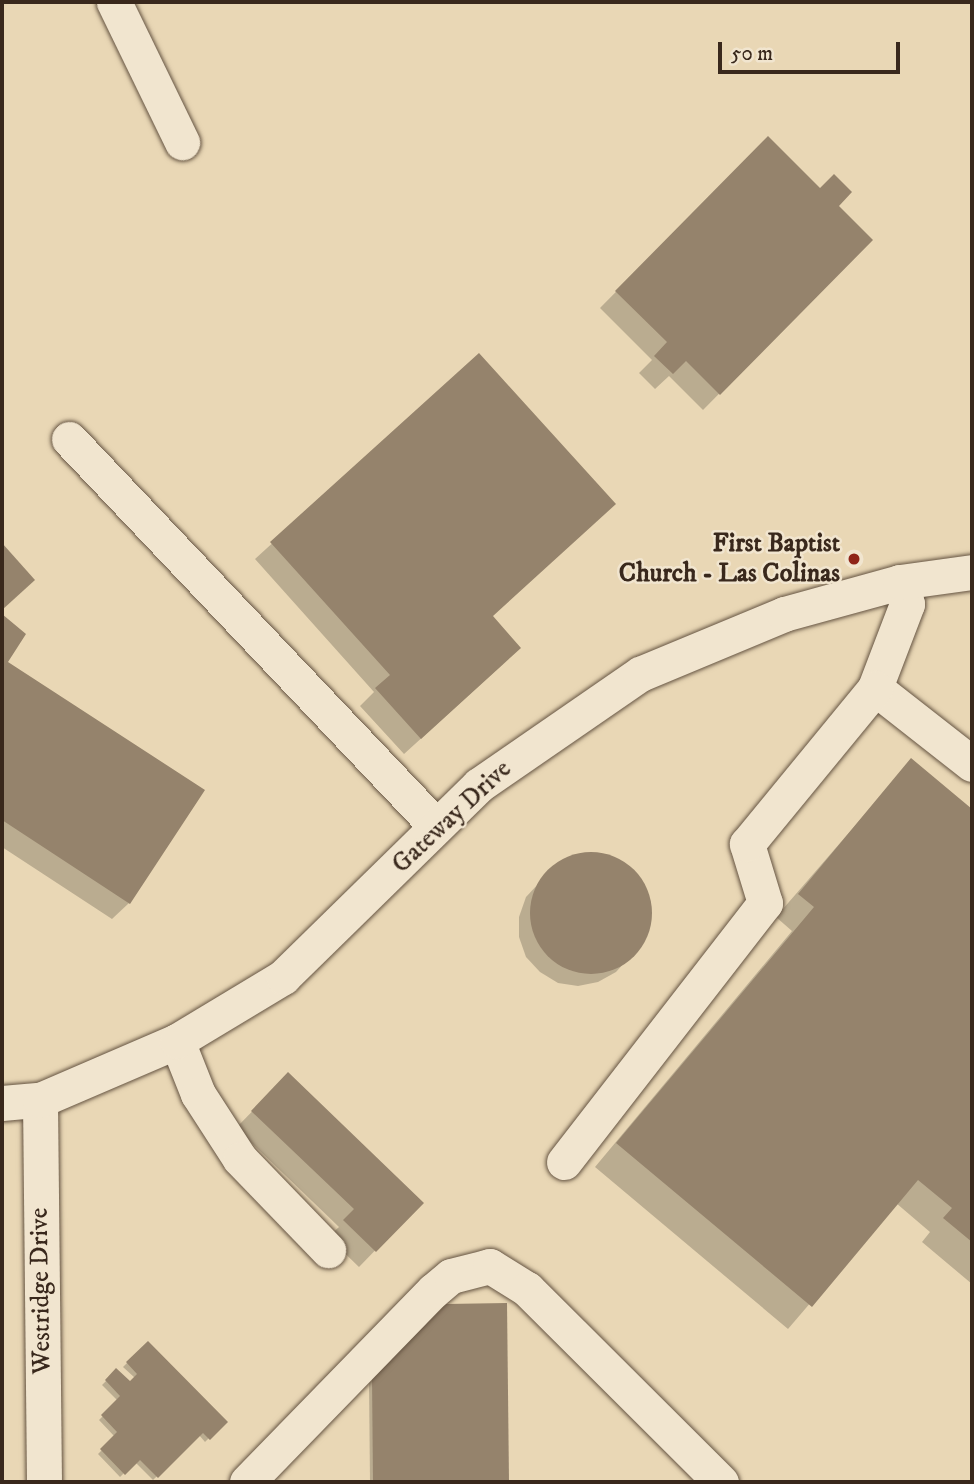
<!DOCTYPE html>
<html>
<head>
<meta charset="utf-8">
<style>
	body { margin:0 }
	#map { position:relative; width:974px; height:1484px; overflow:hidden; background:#e9d7b5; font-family:"IM FELL DW Pica",serif }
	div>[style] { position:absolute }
	.shadow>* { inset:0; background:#0003 }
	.building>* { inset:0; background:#95836c }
	.round { border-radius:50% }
	.roads { filter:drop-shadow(0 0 2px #655442) drop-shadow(0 0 2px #655442) }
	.minor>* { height:35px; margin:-17.5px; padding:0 17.5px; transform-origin:17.5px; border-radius:17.5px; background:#f1e5cf }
	.dots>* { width:19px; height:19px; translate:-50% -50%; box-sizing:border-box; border:4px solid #f1e5cf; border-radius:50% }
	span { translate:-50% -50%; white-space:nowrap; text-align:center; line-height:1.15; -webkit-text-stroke:5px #f1e5cf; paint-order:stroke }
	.poi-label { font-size:26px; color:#39281c; font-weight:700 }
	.right { translate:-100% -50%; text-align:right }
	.street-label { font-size:26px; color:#39281c }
	.frame { position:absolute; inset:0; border:4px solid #39281c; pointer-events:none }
	.scale { position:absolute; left:718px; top:42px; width:182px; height:32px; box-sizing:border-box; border:4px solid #39281c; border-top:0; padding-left:9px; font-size:21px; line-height:24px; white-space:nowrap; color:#39281c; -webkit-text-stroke:5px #f1e5cf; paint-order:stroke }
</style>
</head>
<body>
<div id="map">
	<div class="shadow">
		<i style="clip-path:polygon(768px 138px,871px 240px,703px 410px,669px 376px,655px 389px,639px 373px,652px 360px,600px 308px)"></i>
		<i style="clip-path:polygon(479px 355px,491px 617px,503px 664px,404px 754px,360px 706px,374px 692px,255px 559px)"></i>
		<i style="clip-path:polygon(2px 616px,24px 635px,5px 662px,129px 903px,112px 919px,2px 847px)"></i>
		<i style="clip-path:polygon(911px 761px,972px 812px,972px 1111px,968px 1116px,972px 1119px,972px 1284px,922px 1242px,930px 1232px,896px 1203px,788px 1329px,595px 1167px,792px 931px,776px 917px)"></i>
		<i style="clip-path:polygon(591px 853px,611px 857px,630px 867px,643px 882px,650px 923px,643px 942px,616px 972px,598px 982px,578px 986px,558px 983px,540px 972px,526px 957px,519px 937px,519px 917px,526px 897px,553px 868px,571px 857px)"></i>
		<i style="clip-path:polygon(288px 1075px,421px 1203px,359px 1267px,328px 1237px,339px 1227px,236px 1128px)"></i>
		<i style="clip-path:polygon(506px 1305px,507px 1482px,370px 1482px,369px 1383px,447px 1306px)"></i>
		<i style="clip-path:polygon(147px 1343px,225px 1422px,205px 1442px,199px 1435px,153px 1480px,135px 1462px,120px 1477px,98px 1454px,115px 1437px,99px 1420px,118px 1401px,102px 1385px,116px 1371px,130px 1384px,135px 1378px,123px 1367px)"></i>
	</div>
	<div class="building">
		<i style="clip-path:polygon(768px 136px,820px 188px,834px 174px,852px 192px,839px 206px,873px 240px,720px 395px,686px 361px,673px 374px,654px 356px,667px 342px,615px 291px)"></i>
		<i style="clip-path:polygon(479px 353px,616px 504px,493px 616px,521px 648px,421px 739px,375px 688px,390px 675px,270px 542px)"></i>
		<i style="clip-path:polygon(2px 543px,35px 580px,2px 610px)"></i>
		<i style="clip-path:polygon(2px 614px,26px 634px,8px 662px,205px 790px,130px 904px,2px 820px)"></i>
		<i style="clip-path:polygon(911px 758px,972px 809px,972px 1242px,943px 1218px,952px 1208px,918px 1180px,812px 1307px,616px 1143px,814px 907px,798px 894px)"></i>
		<i class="round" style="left:530px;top:852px;width:122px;height:122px"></i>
		<i style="clip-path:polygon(288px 1072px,424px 1203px,376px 1252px,343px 1220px,354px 1209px,251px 1111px)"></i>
		<i style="clip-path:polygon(507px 1303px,509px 1482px,373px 1482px,372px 1378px,446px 1304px)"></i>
		<i style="clip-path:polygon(148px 1341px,228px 1422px,210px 1440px,203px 1433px,158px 1478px,140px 1460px,125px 1475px,100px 1449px,117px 1432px,101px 1415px,120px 1396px,105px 1380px,116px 1368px,130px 1381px,137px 1374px,126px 1362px)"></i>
	</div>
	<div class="roads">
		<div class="minor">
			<i style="left:114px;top:2px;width:156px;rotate:64.1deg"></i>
			<i style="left:69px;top:439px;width:533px;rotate:46.52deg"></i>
			<i style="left:900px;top:582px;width:23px;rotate:72deg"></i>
			<i style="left:907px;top:604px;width:90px;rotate:110.9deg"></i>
			<i style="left:875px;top:688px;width:123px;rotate:38.1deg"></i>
			<i style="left:177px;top:1041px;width:57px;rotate:68.4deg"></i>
			<i style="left:198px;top:1094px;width:77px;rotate:57.1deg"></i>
			<i style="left:240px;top:1159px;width:127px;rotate:46deg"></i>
			<i style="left:40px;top:1100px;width:382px;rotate:89.4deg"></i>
			<i style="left:2px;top:1103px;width:38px;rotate:-5deg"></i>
			<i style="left:40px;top:1100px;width:149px;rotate:-23.3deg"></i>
			<i style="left:177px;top:1041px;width:124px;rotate:-31.1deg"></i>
			<i style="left:283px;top:977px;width:274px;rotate:-44.4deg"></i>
			<i style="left:479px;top:785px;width:196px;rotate:-34.6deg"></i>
			<i style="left:640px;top:674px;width:156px;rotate:-22.6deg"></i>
			<i style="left:784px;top:614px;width:120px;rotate:-15.4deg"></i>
			<i style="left:900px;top:582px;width:73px;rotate:-7.9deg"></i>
			<i style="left:564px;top:1162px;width:328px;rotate:-52.2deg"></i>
			<i style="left:765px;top:903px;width:62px;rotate:-107deg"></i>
			<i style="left:747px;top:844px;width:202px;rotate:-50.6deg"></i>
			<i style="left:247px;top:1482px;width:267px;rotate:-45.8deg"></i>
			<i style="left:433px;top:1291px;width:23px;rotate:-40deg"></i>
			<i style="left:451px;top:1276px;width:40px;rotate:-14.4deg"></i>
			<i style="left:490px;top:1266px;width:44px;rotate:31.9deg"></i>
			<i style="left:527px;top:1289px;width:274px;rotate:44.9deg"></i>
		</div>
	</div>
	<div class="dots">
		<i style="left:854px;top:559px;background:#8f2418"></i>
	</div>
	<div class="poi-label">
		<span class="right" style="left:840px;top:559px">First Baptist<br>Church - Las Colinas</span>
	</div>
	<div class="street-label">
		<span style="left:452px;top:817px;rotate:-43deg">Gateway Drive</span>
		<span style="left:41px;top:1291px;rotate:-91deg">Westridge Drive</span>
	</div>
	<div class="frame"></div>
	<div class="scale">50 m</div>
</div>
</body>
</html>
